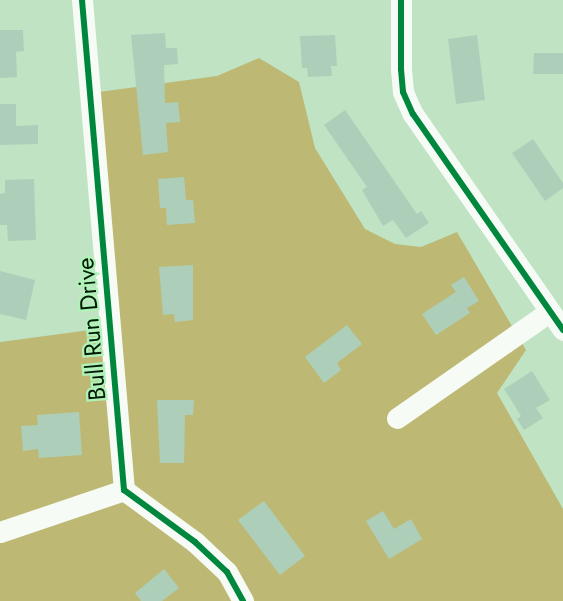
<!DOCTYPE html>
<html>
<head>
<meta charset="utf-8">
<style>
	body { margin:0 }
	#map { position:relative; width:563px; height:601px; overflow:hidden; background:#c0e3c4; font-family:Jost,sans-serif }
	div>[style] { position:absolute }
	.forest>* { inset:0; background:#bdb974 }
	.building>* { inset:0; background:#adcfba }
	.minor>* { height:21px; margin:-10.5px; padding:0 10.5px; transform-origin:10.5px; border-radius:10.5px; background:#f6fbf6 }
	.cycleway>* { height:6px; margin:-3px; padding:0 3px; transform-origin:3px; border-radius:3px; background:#00873e }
	span { translate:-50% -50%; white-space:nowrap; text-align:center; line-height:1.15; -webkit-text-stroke:4.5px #b1f2b8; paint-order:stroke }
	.street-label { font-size:24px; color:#021b07 }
</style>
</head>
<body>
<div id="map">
	<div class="forest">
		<i style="clip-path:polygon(259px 58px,299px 82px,315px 148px,365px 229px,395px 244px,421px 247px,457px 232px,526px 350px,497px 393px,563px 509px,563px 601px,0 601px,0 342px,120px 326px,99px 92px,217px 76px)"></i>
	</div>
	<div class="building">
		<i style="clip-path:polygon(0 30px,23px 30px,24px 51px,16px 52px,17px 77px,0 78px)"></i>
		<i style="clip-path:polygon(165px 33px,166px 48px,177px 48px,178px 64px,164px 65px,165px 103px,178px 102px,180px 122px,166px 123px,168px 152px,143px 155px,131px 35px)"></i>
		<i style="clip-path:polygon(335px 35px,337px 66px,331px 66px,332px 76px,308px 77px,307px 68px,302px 68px,300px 36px)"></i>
		<i style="clip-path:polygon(477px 35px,485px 100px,456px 104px,448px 39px)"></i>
		<i style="clip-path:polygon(534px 53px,563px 53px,563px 74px,533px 74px)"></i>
		<i style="clip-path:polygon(0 104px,16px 104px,16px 126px,38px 125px,38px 144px,0 145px)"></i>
		<i style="clip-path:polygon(345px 110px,417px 214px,421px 211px,429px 223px,406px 238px,393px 220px,383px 226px,362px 190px,367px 187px,324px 125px)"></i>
		<i style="clip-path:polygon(533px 139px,563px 183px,563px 188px,545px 201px,512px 153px)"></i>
		<i style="clip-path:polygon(184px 177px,186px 200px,193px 200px,195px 223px,167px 225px,166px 208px,160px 208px,158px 179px)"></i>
		<i style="clip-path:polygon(34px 179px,36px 240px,8px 241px,7px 225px,0 225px,0 194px,5px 193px,5px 180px)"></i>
		<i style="clip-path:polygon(193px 265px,193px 320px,175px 322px,174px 314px,163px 315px,159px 267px)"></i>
		<i style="clip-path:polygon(0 271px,35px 280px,26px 320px,0 314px)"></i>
		<i style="clip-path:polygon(464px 277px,479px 301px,467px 308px,470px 313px,436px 335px,422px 314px,456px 292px,451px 285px)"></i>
		<i style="clip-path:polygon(347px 325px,362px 344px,337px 363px,341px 370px,324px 383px,305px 357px)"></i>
		<i style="clip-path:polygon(532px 371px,550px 400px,536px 408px,543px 418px,524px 430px,517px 419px,521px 416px,504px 389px)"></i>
		<i style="clip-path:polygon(157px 400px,194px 400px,193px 415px,185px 415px,184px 463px,160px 463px)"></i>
		<i style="clip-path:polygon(79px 412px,82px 455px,39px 458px,38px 449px,23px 451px,21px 426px,38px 425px,37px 415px)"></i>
		<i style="clip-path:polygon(264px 501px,305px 556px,280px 575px,238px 520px)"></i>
		<i style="clip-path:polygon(383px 511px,394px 529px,411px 519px,422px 539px,389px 559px,366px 521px)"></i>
		<i style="clip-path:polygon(164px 569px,179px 588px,162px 601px,141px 601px,135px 593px)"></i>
	</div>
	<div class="minor">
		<i style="left:82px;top:0;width:492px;rotate:85.1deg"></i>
		<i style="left:124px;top:490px;width:88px;rotate:36.2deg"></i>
		<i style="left:195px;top:542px;width:44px;rotate:43.2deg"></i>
		<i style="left:227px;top:572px;width:33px;rotate:61deg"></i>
		<i style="left:401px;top:0;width:69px;rotate:90deg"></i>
		<i style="left:401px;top:69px;width:23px;rotate:85deg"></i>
		<i style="left:403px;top:92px;width:24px;rotate:66deg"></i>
		<i style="left:413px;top:114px;width:263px;rotate:55.2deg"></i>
		<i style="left:397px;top:418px;width:185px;rotate:-34.9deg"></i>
		<i style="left:0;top:532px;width:131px;rotate:-18.7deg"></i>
	</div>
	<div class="cycleway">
		<i style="left:82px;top:0;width:492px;rotate:85.1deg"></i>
		<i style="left:124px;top:490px;width:88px;rotate:36.2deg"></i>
		<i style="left:195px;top:542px;width:44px;rotate:43.2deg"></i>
		<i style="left:227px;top:572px;width:33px;rotate:61deg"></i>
		<i style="left:401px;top:0;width:69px;rotate:90deg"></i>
		<i style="left:401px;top:69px;width:23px;rotate:85deg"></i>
		<i style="left:403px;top:92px;width:24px;rotate:66deg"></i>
		<i style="left:413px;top:114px;width:263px;rotate:55.2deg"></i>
	</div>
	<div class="street-label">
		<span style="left:91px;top:329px;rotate:-95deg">Bull Run Drive</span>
	</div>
</div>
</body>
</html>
